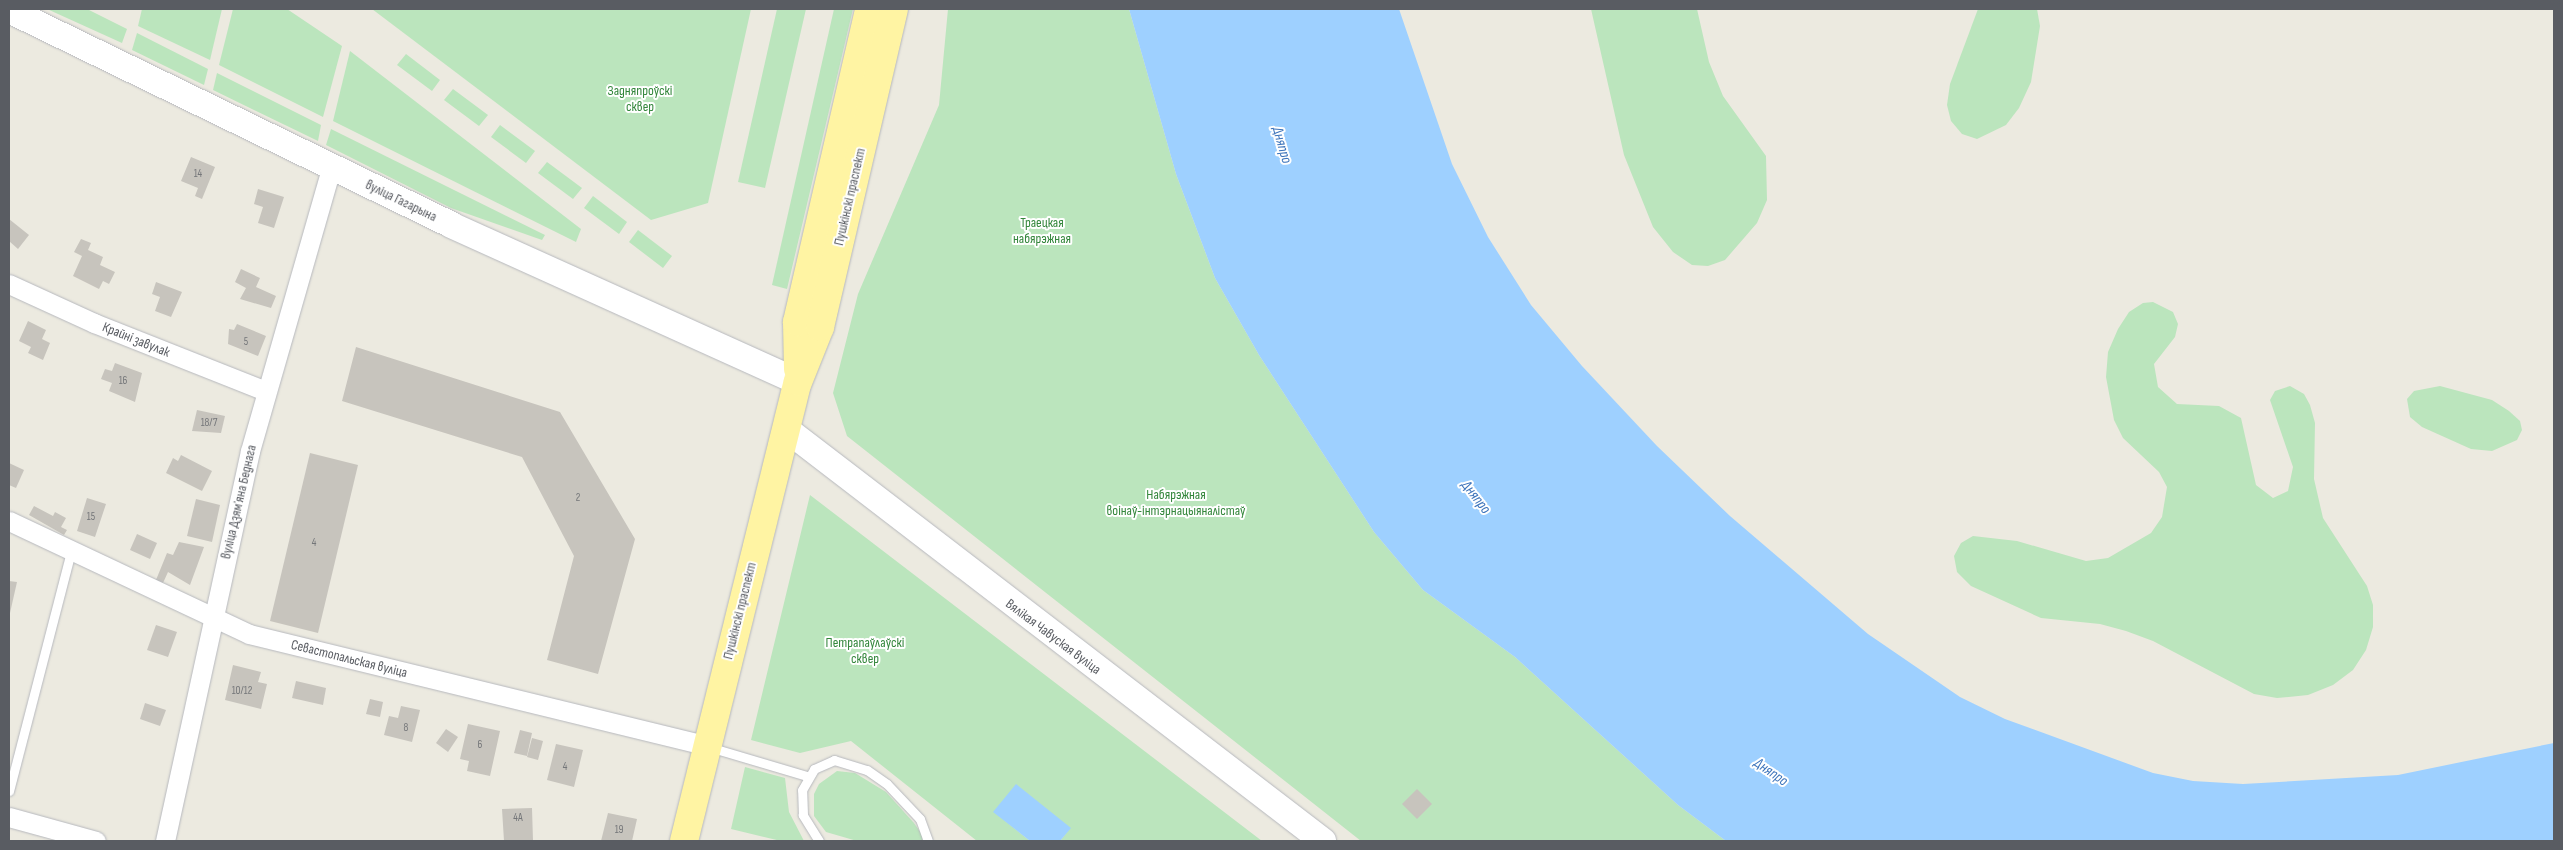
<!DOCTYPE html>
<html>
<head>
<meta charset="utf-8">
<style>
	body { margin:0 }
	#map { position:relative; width:2563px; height:850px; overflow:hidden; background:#eceae0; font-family:"Sofia Sans Condensed",sans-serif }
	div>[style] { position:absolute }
	.green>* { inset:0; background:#bbe5bd }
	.water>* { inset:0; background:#9ed0ff }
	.building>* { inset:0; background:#c7c4bd }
	.roads { filter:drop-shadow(0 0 1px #b6b8bd) drop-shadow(0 0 1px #b6b8bd) }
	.service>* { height:9px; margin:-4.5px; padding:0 4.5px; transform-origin:4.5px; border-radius:4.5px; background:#fff }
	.minor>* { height:19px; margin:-9.5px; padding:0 9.5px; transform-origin:9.5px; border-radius:9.5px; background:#fff }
	.secondary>* { height:26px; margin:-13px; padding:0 13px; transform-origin:13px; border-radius:13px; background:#fff }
	.primary>* { height:28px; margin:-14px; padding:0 14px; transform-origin:14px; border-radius:14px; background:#fff4a3 }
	span { translate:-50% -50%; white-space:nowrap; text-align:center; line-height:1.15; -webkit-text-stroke:4px #fff; paint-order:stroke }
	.number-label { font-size:11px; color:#747679 }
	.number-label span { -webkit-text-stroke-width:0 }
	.park-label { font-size:14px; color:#33863b }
	.street-label { font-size:14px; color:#595c62 }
	.water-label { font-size:15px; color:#3d74bb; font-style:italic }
	.frame { position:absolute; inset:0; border:10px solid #595c62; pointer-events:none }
</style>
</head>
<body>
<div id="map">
	<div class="green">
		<i style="clip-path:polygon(47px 9px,87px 9px,127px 29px,122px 43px)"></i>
		<i style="clip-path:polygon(142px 9px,222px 9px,210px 60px,138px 26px)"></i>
		<i style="clip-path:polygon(233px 9px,287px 9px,342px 46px,323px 117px,219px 65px)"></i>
		<i style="clip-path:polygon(372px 9px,751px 9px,708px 203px,651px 220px)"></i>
		<i style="clip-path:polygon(777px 9px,806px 9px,765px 188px,738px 182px)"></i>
		<i style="clip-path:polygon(834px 9px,853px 9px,787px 289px,772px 285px)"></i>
		<i style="clip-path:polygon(948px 9px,1129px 9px,1176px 174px,1215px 278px,1259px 355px,1374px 532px,1423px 590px,1515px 657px,1678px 805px,1726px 841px,1361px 841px,847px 436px,833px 393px,858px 294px,939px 105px)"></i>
		<i style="clip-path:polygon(1591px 9px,1697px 9px,1709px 62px,1723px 96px,1766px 156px,1767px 200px,1757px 223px,1725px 260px,1708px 266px,1692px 265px,1673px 252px,1653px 227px,1624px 155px)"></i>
		<i style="clip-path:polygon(1978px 9px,2037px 9px,2040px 26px,2031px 82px,2019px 108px,2006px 125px,1977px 139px,1962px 134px,1951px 121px,1947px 105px,1950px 84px)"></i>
		<i style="clip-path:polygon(137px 33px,208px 69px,204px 85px,132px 50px)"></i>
		<i style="clip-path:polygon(350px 51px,581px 229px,576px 242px,333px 121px)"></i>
		<i style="clip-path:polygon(406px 54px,440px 80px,432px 91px,397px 65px)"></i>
		<i style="clip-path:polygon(217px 73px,321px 125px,318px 141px,213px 90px)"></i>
		<i style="clip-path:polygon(453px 89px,488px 115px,479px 126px,444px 100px)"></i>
		<i style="clip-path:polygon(500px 125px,535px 151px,526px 163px,491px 137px)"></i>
		<i style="clip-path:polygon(331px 129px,545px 235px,542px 240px,451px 208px,326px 145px)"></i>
		<i style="clip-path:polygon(547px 162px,582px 188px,573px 199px,538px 173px)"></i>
		<i style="clip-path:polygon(593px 196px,627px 222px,619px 234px,584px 208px)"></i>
		<i style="clip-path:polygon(638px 230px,672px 256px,663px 268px,629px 242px)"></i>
		<i style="clip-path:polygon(2153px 302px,2173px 312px,2178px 324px,2175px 337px,2154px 364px,2158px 387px,2177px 404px,2219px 406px,2241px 418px,2256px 485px,2273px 498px,2288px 491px,2293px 467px,2270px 400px,2275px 391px,2290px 386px,2304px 394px,2310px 405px,2315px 423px,2314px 479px,2323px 518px,2367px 586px,2373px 605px,2373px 627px,2366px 650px,2353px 670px,2333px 685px,2308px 695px,2277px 698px,2254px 694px,2153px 641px,2126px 631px,2100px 624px,2041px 618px,1971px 586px,1957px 572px,1954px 556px,1961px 543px,1973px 536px,2017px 541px,2086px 561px,2108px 558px,2151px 533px,2162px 517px,2167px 487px,2159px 472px,2123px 438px,2114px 420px,2106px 377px,2108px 352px,2118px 329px,2129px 312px,2143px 303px)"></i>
		<i style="clip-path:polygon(2440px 386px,2492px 400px,2509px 411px,2520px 421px,2522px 430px,2517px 440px,2492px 451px,2471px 449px,2422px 427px,2410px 417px,2407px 399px,2414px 391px)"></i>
		<i style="clip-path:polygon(810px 495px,1262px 841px,1060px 841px,1070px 828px,994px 812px,1030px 841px,977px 841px,851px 741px,800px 753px,751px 740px)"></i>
		<i style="clip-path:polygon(745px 767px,785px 778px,789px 812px,804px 841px,781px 841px,731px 829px)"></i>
		<i style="clip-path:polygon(837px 771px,855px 773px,886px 792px,914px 823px,923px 836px,922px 841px,857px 841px,826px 832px,814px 816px,814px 794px,819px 784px)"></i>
	</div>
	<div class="water">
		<i style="clip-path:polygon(1129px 9px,1399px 9px,1452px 164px,1488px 237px,1531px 305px,1582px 366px,1657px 446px,1730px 516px,1868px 634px,1960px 697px,2005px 719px,2153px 773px,2193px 781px,2243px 784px,2398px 775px,2554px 743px,2554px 841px,1726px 841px,1678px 805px,1515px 657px,1423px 590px,1374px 532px,1259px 355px,1215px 278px,1176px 174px)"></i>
		<i style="clip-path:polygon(1016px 784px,1071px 828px,1060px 841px,1030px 841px,993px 812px)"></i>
	</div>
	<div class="building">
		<i style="clip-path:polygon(191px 157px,215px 167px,202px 199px,195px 196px,198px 188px,181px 181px)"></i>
		<i style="clip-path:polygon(258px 189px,284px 197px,274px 228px,258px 223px,263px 207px,254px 204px)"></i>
		<i style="clip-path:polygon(9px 219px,29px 235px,18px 249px,9px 241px)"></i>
		<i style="clip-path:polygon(81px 239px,91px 243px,88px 250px,103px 257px,100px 265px,115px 272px,109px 284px,103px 281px,99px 289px,73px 276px,82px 256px,74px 252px)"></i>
		<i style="clip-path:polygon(241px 269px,260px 278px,256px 287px,276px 296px,271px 308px,240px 299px,246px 288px,235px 282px)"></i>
		<i style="clip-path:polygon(156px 282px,182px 292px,171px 317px,155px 311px,160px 297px,152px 294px)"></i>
		<i style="clip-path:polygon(28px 321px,46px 330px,42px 339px,50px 343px,43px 360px,28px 353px,31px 347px,19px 341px)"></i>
		<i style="clip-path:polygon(237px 324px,266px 336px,258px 356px,228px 344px,229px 329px,234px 330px)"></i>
		<i style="clip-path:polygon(356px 347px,560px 412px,635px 539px,598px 674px,547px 660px,574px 556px,522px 457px,342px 401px)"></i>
		<i style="clip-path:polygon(115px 363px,142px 373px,135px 402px,109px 391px,112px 383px,101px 379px,105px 369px,112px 371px)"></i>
		<i style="clip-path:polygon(197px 410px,225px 416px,221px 433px,192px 431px)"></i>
		<i style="clip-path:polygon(310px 453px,358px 465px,318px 633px,270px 621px)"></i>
		<i style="clip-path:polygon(181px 455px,212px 471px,202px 491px,166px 473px,173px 458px,178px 461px)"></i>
		<i style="clip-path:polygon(9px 463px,24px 470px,16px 488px,9px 485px)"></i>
		<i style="clip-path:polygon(87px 498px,106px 504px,95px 537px,77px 531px)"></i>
		<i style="clip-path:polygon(196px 499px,220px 505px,212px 542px,187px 536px)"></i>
		<i style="clip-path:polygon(34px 506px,53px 516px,55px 512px,66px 518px,61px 527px,67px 530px,64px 535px,29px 515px)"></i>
		<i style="clip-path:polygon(137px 534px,157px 543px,150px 559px,130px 550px)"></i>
		<i style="clip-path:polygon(179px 542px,204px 547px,190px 585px,168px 572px,163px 583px,156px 580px,167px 553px,173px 555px)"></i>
		<i style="clip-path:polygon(9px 581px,17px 582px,10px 613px,9px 613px)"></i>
		<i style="clip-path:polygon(156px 625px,177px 632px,168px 657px,147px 650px)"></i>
		<i style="clip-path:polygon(233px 665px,261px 672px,258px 682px,267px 684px,261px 709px,225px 700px)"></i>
		<i style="clip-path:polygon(296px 681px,326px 688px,323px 705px,292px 698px)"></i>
		<i style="clip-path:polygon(370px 699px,383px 702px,380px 717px,366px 714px)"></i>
		<i style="clip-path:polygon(145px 703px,166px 710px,160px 726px,140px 719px)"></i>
		<i style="clip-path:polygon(401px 706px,420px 710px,412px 742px,384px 735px,389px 716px,398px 718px)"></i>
		<i style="clip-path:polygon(468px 724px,500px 731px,490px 776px,467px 771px,469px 761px,460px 759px)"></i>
		<i style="clip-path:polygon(446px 729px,458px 737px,448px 752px,436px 743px)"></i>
		<i style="clip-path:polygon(520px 730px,532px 733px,527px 756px,514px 753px)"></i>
		<i style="clip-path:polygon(532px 738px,543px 741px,538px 760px,527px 757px)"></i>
		<i style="clip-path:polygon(556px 744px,583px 750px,574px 787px,547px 780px)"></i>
		<i style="clip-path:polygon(1417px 789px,1432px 804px,1417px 819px,1402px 804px)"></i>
		<i style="clip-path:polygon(532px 808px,533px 841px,504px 841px,502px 809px)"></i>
		<i style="clip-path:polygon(608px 813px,637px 819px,632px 841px,601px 841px)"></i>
	</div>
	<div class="roads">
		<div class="service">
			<i style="left:709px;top:747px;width:102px;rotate:16.5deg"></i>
			<i style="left:9px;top:791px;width:248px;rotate:-75.5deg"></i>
			<i style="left:819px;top:841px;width:31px;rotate:-122deg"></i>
			<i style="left:803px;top:815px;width:25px;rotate:-92deg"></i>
			<i style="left:802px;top:790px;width:24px;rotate:-60deg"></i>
			<i style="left:814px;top:769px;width:22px;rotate:-24deg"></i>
			<i style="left:834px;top:760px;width:34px;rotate:17deg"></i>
			<i style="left:867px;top:770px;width:24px;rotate:35deg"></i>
			<i style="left:887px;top:784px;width:48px;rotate:46.7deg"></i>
			<i style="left:920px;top:819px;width:23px;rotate:70deg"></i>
		</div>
		<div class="minor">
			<i style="left:9px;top:284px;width:94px;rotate:24.6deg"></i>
			<i style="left:94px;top:323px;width:185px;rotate:21.6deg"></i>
			<i style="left:9px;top:521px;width:265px;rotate:25.2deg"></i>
			<i style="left:249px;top:634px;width:472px;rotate:13.7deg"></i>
			<i style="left:9px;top:817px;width:90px;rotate:15.4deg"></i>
			<i style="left:165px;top:841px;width:399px;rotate:-77.7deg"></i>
			<i style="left:250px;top:451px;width:294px;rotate:-74deg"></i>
		</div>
		<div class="secondary">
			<i style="left:9px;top:10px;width:492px;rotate:25.9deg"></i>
			<i style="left:451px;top:225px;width:381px;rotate:24.3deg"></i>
			<i style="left:786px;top:429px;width:677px;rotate:37.5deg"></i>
		</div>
		<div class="primary">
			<i style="left:798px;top:369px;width:47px;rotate:-91.2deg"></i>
			<i style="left:797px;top:322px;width:321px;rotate:-77deg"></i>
			<i style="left:684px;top:841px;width:473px;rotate:-76.1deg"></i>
			<i style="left:798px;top:382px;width:59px;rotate:-68.2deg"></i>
			<i style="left:820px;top:327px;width:326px;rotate:-76.9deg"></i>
		</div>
	</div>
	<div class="number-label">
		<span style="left:198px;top:174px">14</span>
		<span style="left:246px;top:342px">5</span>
		<span style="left:123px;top:381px">16</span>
		<span style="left:209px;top:423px">18/7</span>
		<span style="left:578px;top:498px">2</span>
		<span style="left:91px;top:517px">15</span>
		<span style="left:314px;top:543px">4</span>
		<span style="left:242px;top:691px">10/12</span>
		<span style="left:406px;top:728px">8</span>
		<span style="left:480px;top:745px">6</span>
		<span style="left:565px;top:767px">4</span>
		<span style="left:518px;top:818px">4А</span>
		<span style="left:619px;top:830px">19</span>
	</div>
	<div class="park-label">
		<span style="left:640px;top:99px">Задняпроўскі<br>сквер</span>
		<span style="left:1042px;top:231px">Траецкая<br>набярэжная</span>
		<span style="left:1176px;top:503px">Набярэжная<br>воінаў-інтэрнацыяналістаў</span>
		<span style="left:865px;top:651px">Петрапаўлаўскі<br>сквер</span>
	</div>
	<div class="street-label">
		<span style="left:850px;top:197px;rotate:-77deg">Пушкінскі праспект</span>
		<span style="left:401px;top:201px;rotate:26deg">вуліца Гагарына</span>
		<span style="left:136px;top:340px;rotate:22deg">Крайні завулак</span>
		<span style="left:239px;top:502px;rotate:-77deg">вуліца Дзямʼяна Беднага</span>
		<span style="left:740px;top:611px;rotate:-76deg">Пушкінскі праспект</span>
		<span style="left:1053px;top:637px;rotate:37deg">Вялікая Чавуская вуліца</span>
		<span style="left:349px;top:659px;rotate:14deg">Севастопальская вуліца</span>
	</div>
	<div class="water-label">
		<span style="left:1282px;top:145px;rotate:74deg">Дняпро</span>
		<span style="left:1476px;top:497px;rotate:52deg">Дняпро</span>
		<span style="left:1771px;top:772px;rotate:35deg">Дняпро</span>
	</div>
	<div class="frame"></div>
</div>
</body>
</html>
